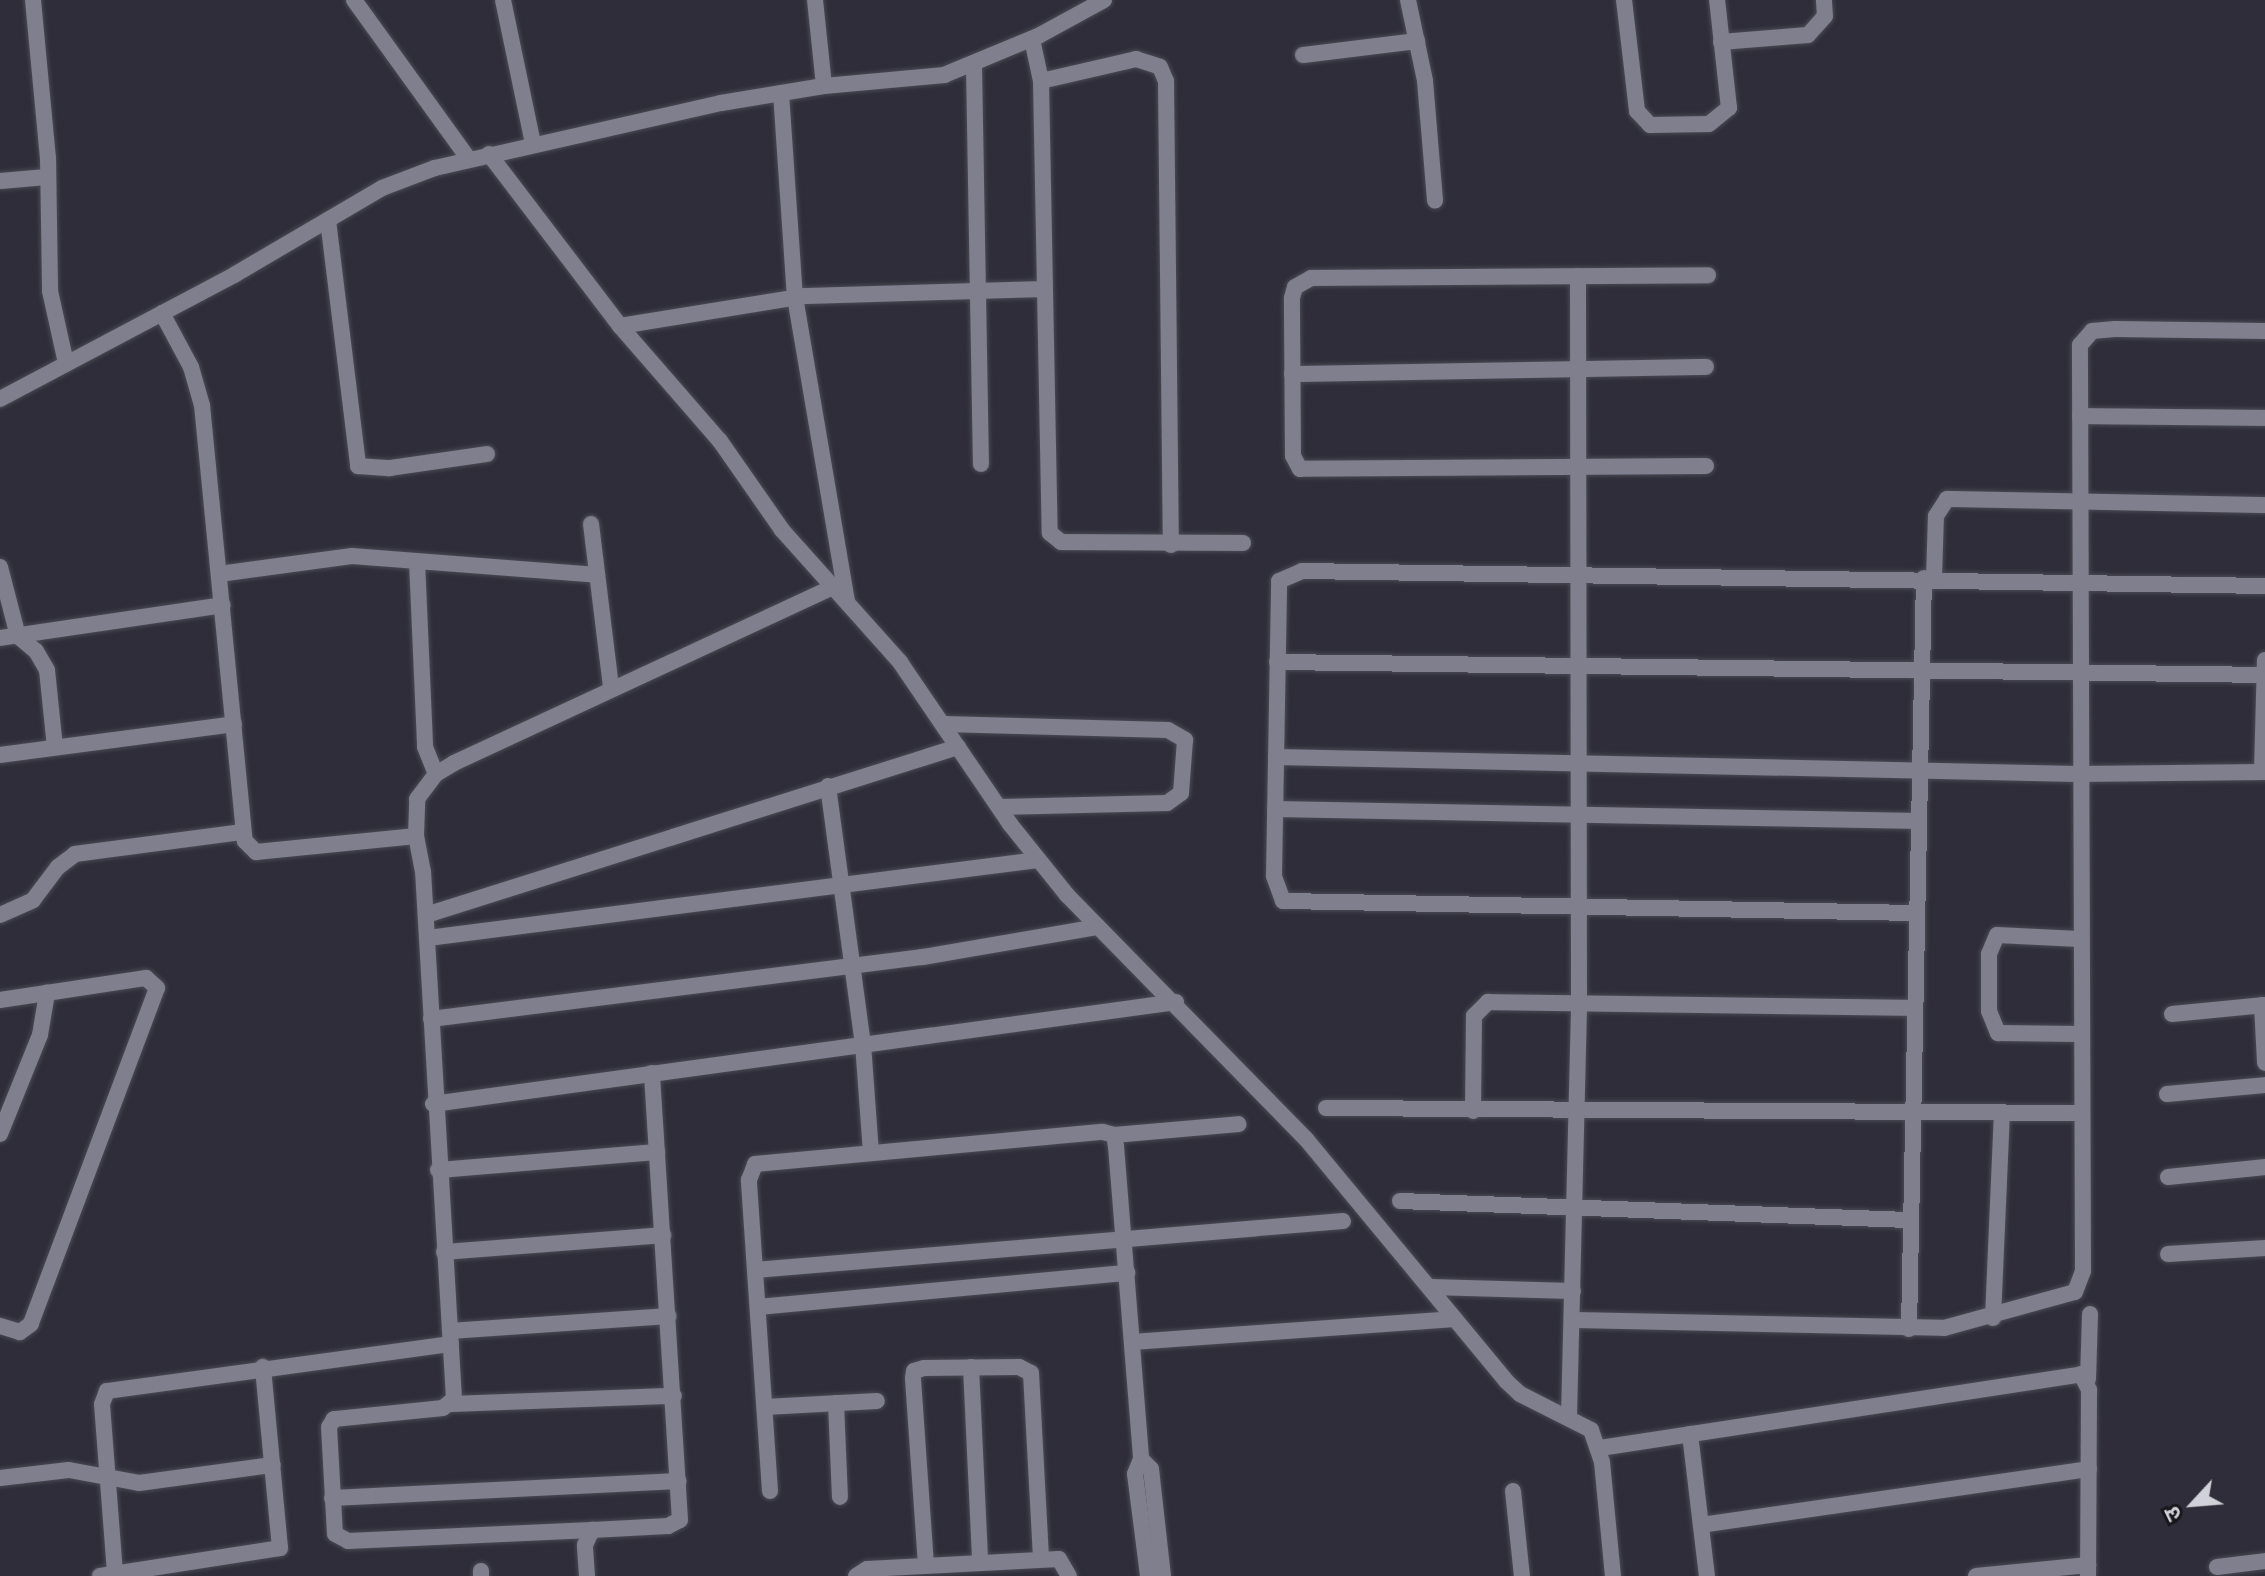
<!DOCTYPE html>
<html>
<head>
<meta charset="utf-8">
<style>
	body { margin:0 }
	#map { position:relative; width:2265px; height:1576px; overflow:hidden; background:#2e2d39; font-family:"Noto Sans","Noto Sans Devanagari",sans-serif }
	div>[style] { position:absolute }
	.roads { filter:drop-shadow(0 0 2px #4a4a54) drop-shadow(0 0 2px #4a4a54) }
	.minor>* { height:16px; margin:-8px; padding:0 8px; transform-origin:8px; border-radius:8px; background:#7f7f8d }
	span { translate:-50% -50%; white-space:nowrap; text-align:center; line-height:1.15; -webkit-text-stroke:8px #16161b; paint-order:stroke }
	.north { position:absolute; left:2153px; top:1464px; width:80px; height:80px; -webkit-text-stroke:6px #16161b; paint-order:stroke; rotate:244deg; font-size:22px; font-weight:700; line-height:32px; text-align:center; color:#d1d1d9 }
	.north::after { content:''; display:block; margin:auto; width:28px; height:36px; background:#d1d1d9; clip-path:polygon(50% 0,100% 100%,50% 72%,0 100%) }
</style>
</head>
<body>
<div id="map">
	<div class="roads">
		<div class="minor">
			<i style="left:33px;top:0;width:159px;rotate:84.6deg"></i>
			<i style="left:48px;top:158px;width:133px;rotate:89.1deg"></i>
			<i style="left:50px;top:291px;width:74px;rotate:77.5deg"></i>
			<i style="left:354px;top:0;width:195px;rotate:54.2deg"></i>
			<i style="left:503px;top:0;width:147px;rotate:78.2deg"></i>
			<i style="left:815px;top:0;width:86px;rotate:84deg"></i>
			<i style="left:1408px;top:0;width:83px;rotate:78.1deg"></i>
			<i style="left:1425px;top:81px;width:120px;rotate:85.2deg"></i>
			<i style="left:1624px;top:0;width:112px;rotate:83.3deg"></i>
			<i style="left:1637px;top:111px;width:19px;rotate:47deg"></i>
			<i style="left:1650px;top:125px;width:59px;rotate:-1deg"></i>
			<i style="left:1709px;top:124px;width:26px;rotate:-39deg"></i>
			<i style="left:1729px;top:108px;width:109px;rotate:-96.3deg"></i>
			<i style="left:1032px;top:39px;width:43px;rotate:77.9deg"></i>
			<i style="left:1041px;top:81px;width:452px;rotate:88.9deg"></i>
			<i style="left:1050px;top:533px;width:14px;rotate:39deg"></i>
			<i style="left:1061px;top:542px;width:182px;rotate:0.3deg"></i>
			<i style="left:1721px;top:42px;width:87px;rotate:-4.6deg"></i>
			<i style="left:1808px;top:35px;width:25px;rotate:-48deg"></i>
			<i style="left:1825px;top:16px;width:16px;rotate:-94deg"></i>
			<i style="left:1303px;top:55px;width:115px;rotate:-7deg"></i>
			<i style="left:974px;top:66px;width:398px;rotate:89deg"></i>
			<i style="left:1041px;top:81px;width:98px;rotate:-13deg"></i>
			<i style="left:1136px;top:59px;width:25px;rotate:18deg"></i>
			<i style="left:1160px;top:67px;width:15px;rotate:67deg"></i>
			<i style="left:1166px;top:81px;width:464px;rotate:89.4deg"></i>
			<i style="left:781px;top:93px;width:204px;rotate:86.1deg"></i>
			<i style="left:795px;top:297px;width:308px;rotate:80.3deg"></i>
			<i style="left:489px;top:154px;width:216px;rotate:52.7deg"></i>
			<i style="left:620px;top:326px;width:152px;rotate:49deg"></i>
			<i style="left:720px;top:441px;width:108px;rotate:55.1deg"></i>
			<i style="left:782px;top:530px;width:177px;rotate:48.2deg"></i>
			<i style="left:900px;top:662px;width:196px;rotate:55.8deg"></i>
			<i style="left:1010px;top:824px;width:91px;rotate:51.2deg"></i>
			<i style="left:1067px;top:895px;width:342px;rotate:45.6deg"></i>
			<i style="left:1306px;top:1139px;width:314px;rotate:50.4deg"></i>
			<i style="left:1506px;top:1381px;width:19px;rotate:43deg"></i>
			<i style="left:1520px;top:1394px;width:80px;rotate:26.9deg"></i>
			<i style="left:1591px;top:1430px;width:34px;rotate:71deg"></i>
			<i style="left:1602px;top:1462px;width:115px;rotate:84.5deg"></i>
			<i style="left:0;top:181px;width:47px;rotate:-4.9deg"></i>
			<i style="left:328px;top:220px;width:248px;rotate:83deg"></i>
			<i style="left:358px;top:466px;width:32px;rotate:4deg"></i>
			<i style="left:390px;top:468px;width:98px;rotate:-8.2deg"></i>
			<i style="left:162px;top:313px;width:61px;rotate:61.8deg"></i>
			<i style="left:191px;top:367px;width:40px;rotate:74deg"></i>
			<i style="left:202px;top:405px;width:438px;rotate:84.4deg"></i>
			<i style="left:245px;top:841px;width:16px;rotate:45deg"></i>
			<i style="left:256px;top:852px;width:161px;rotate:-5.7deg"></i>
			<i style="left:416px;top:836px;width:36px;rotate:79deg"></i>
			<i style="left:423px;top:871px;width:529px;rotate:86.64deg"></i>
			<i style="left:454px;top:1399px;width:14px;rotate:141deg"></i>
			<i style="left:443px;top:1408px;width:110px;rotate:174.2deg"></i>
			<i style="left:334px;top:1419px;width:9px;rotate:122deg"></i>
			<i style="left:329px;top:1427px;width:107px;rotate:86.8deg"></i>
			<i style="left:335px;top:1534px;width:15px;rotate:28deg"></i>
			<i style="left:348px;top:1541px;width:244px;rotate:-2.6deg"></i>
			<i style="left:620px;top:326px;width:188px;rotate:-9.2deg"></i>
			<i style="left:806px;top:296px;width:238px;rotate:-1.7deg"></i>
			<i style="left:1292px;top:374px;width:414px;rotate:-1deg"></i>
			<i style="left:0;top:399px;width:265px;rotate:-27.9deg"></i>
			<i style="left:234px;top:275px;width:172px;rotate:-30.4deg"></i>
			<i style="left:382px;top:188px;width:57px;rotate:-20.7deg"></i>
			<i style="left:435px;top:168px;width:293px;rotate:-12.8deg"></i>
			<i style="left:721px;top:103px;width:104px;rotate:-9.4deg"></i>
			<i style="left:824px;top:86px;width:121px;rotate:-5.2deg"></i>
			<i style="left:944px;top:75px;width:104px;rotate:-22.6deg"></i>
			<i style="left:1040px;top:35px;width:73px;rotate:-28.7deg"></i>
			<i style="left:2080px;top:416px;width:185px;rotate:0.6deg"></i>
			<i style="left:1706px;top:466px;width:406px;rotate:179.6deg"></i>
			<i style="left:1300px;top:469px;width:15px;rotate:-118deg"></i>
			<i style="left:1293px;top:456px;width:158px;rotate:-90.4deg"></i>
			<i style="left:1292px;top:298px;width:11px;rotate:-75deg"></i>
			<i style="left:1295px;top:287px;width:18px;rotate:-29deg"></i>
			<i style="left:1311px;top:278px;width:397px;rotate:-0.4deg"></i>
			<i style="left:591px;top:524px;width:164px;rotate:83deg"></i>
			<i style="left:417px;top:561px;width:186px;rotate:87.5deg"></i>
			<i style="left:425px;top:747px;width:29px;rotate:68deg"></i>
			<i style="left:0;top:567px;width:71px;rotate:75.4deg"></i>
			<i style="left:18px;top:636px;width:23px;rotate:40deg"></i>
			<i style="left:36px;top:651px;width:22px;rotate:60deg"></i>
			<i style="left:47px;top:670px;width:77px;rotate:84.1deg"></i>
			<i style="left:219px;top:574px;width:134px;rotate:-7.7deg"></i>
			<i style="left:352px;top:556px;width:246px;rotate:4.4deg"></i>
			<i style="left:1934px;top:578px;width:62px;rotate:-88.2deg"></i>
			<i style="left:1936px;top:516px;width:20px;rotate:-57deg"></i>
			<i style="left:1947px;top:499px;width:318px;rotate:1.1deg"></i>
			<i style="left:0;top:638px;width:225px;rotate:-8.4deg"></i>
			<i style="left:1277px;top:662px;width:988px;rotate:0.75deg"></i>
			<i style="left:943px;top:724px;width:225px;rotate:1.5deg"></i>
			<i style="left:1168px;top:730px;width:20px;rotate:30deg"></i>
			<i style="left:1185px;top:740px;width:53px;rotate:94.3deg"></i>
			<i style="left:1181px;top:793px;width:17px;rotate:144deg"></i>
			<i style="left:1167px;top:803px;width:168px;rotate:178.6deg"></i>
			<i style="left:0;top:755px;width:236px;rotate:-7.5deg"></i>
			<i style="left:1276px;top:757px;width:802px;rotate:1.21deg"></i>
			<i style="left:2078px;top:774px;width:187px;rotate:-0.6deg"></i>
			<i style="left:2262px;top:772px;width:112px;rotate:-88.5deg"></i>
			<i style="left:828px;top:786px;width:260px;rotate:82.3deg"></i>
			<i style="left:863px;top:1044px;width:109px;rotate:85.8deg"></i>
			<i style="left:1275px;top:809px;width:644px;rotate:1.07deg"></i>
			<i style="left:416px;top:836px;width:37px;rotate:-88deg"></i>
			<i style="left:417px;top:799px;width:31px;rotate:-53deg"></i>
			<i style="left:436px;top:774px;width:21px;rotate:-31deg"></i>
			<i style="left:454px;top:763px;width:419px;rotate:-24.9deg"></i>
			<i style="left:1915px;top:913px;width:632px;rotate:-178.91deg"></i>
			<i style="left:1283px;top:901px;width:27px;rotate:-110deg"></i>
			<i style="left:1274px;top:876px;width:295px;rotate:-89deg"></i>
			<i style="left:1279px;top:581px;width:25px;rotate:-23deg"></i>
			<i style="left:1302px;top:571px;width:963px;rotate:0.89deg"></i>
			<i style="left:0;top:915px;width:36px;rotate:-24deg"></i>
			<i style="left:33px;top:900px;width:41px;rotate:-52.9deg"></i>
			<i style="left:58px;top:867px;width:21px;rotate:-37deg"></i>
			<i style="left:75px;top:854px;width:169px;rotate:-7.5deg"></i>
			<i style="left:426px;top:915px;width:558px;rotate:-17.53deg"></i>
			<i style="left:428px;top:938px;width:615px;rotate:-7.29deg"></i>
			<i style="left:2079px;top:939px;width:82px;rotate:-177.2deg"></i>
			<i style="left:1997px;top:935px;width:21px;rotate:113deg"></i>
			<i style="left:1989px;top:954px;width:57px;rotate:90deg"></i>
			<i style="left:1989px;top:1011px;width:24px;rotate:68deg"></i>
			<i style="left:1998px;top:1033px;width:82px;rotate:0.7deg"></i>
			<i style="left:0;top:1000px;width:148px;rotate:-8.6deg"></i>
			<i style="left:146px;top:978px;width:15px;rotate:42deg"></i>
			<i style="left:157px;top:988px;width:359px;rotate:110.6deg"></i>
			<i style="left:31px;top:1324px;width:14px;rotate:144deg"></i>
			<i style="left:20px;top:1332px;width:21px;rotate:-163deg"></i>
			<i style="left:2262px;top:1005px;width:58px;rotate:87deg"></i>
			<i style="left:2172px;top:1014px;width:93px;rotate:-5.5deg"></i>
			<i style="left:431px;top:1019px;width:496px;rotate:-7.2deg"></i>
			<i style="left:923px;top:957px;width:177px;rotate:-9.8deg"></i>
			<i style="left:2167px;top:1094px;width:98px;rotate:-5.2deg"></i>
			<i style="left:433px;top:1104px;width:750px;rotate:-7.82deg"></i>
			<i style="left:1326px;top:1108px;width:755px;rotate:0.38deg"></i>
			<i style="left:1473px;top:1111px;width:95px;rotate:-89.4deg"></i>
			<i style="left:1474px;top:1016px;width:20px;rotate:-45deg"></i>
			<i style="left:1488px;top:1002px;width:424px;rotate:0.8deg"></i>
			<i style="left:0;top:1134px;width:107px;rotate:-68deg"></i>
			<i style="left:40px;top:1035px;width:43px;rotate:-80.5deg"></i>
			<i style="left:1114px;top:1135px;width:125px;rotate:-5deg"></i>
			<i style="left:438px;top:1170px;width:220px;rotate:-4.7deg"></i>
			<i style="left:2168px;top:1177px;width:98px;rotate:-5.9deg"></i>
			<i style="left:1400px;top:1201px;width:509px;rotate:2.14deg"></i>
			<i style="left:444px;top:1252px;width:220px;rotate:-4.4deg"></i>
			<i style="left:2168px;top:1254px;width:97px;rotate:-3.5deg"></i>
			<i style="left:755px;top:1270px;width:590px;rotate:-4.76deg"></i>
			<i style="left:1430px;top:1287px;width:143px;rotate:1.6deg"></i>
			<i style="left:758px;top:1307px;width:371px;rotate:-5.3deg"></i>
			<i style="left:1993px;top:1318px;width:204px;rotate:-87.5deg"></i>
			<i style="left:1572px;top:1320px;width:372px;rotate:1.2deg"></i>
			<i style="left:1944px;top:1328px;width:136px;rotate:-15.4deg"></i>
			<i style="left:2075px;top:1292px;width:22px;rotate:-69deg"></i>
			<i style="left:2083px;top:1271px;width:926px;rotate:-90.19deg"></i>
			<i style="left:2080px;top:345px;width:18px;rotate:-49deg"></i>
			<i style="left:2092px;top:331px;width:23px;rotate:-5deg"></i>
			<i style="left:2115px;top:329px;width:150px;rotate:0.8deg"></i>
			<i style="left:1909px;top:1329px;width:751px;rotate:-88.86deg"></i>
			<i style="left:450px;top:1331px;width:219px;rotate:-3.9deg"></i>
			<i style="left:1133px;top:1342px;width:322px;rotate:-4.1deg"></i>
			<i style="left:971px;top:1367px;width:194px;rotate:87.3deg"></i>
			<i style="left:2088px;top:1379px;width:65px;rotate:-88.2deg"></i>
			<i style="left:836px;top:1403px;width:94px;rotate:87.6deg"></i>
			<i style="left:451px;top:1404px;width:223px;rotate:-2.1deg"></i>
			<i style="left:765px;top:1407px;width:112px;rotate:-3.1deg"></i>
			<i style="left:1569px;top:1417px;width:410px;rotate:-88.6deg"></i>
			<i style="left:1579px;top:1007px;width:731px;rotate:-90.08deg"></i>
			<i style="left:1690px;top:1434px;width:143px;rotate:83.2deg"></i>
			<i style="left:1600px;top:1448px;width:487px;rotate:-8.7deg"></i>
			<i style="left:2081px;top:1374px;width:18px;rotate:63deg"></i>
			<i style="left:2089px;top:1390px;width:186px;rotate:90.3deg"></i>
			<i style="left:1141px;top:1459px;width:14px;rotate:45deg"></i>
			<i style="left:1151px;top:1469px;width:108px;rotate:83.6deg"></i>
			<i style="left:0;top:1478px;width:69px;rotate:-6.6deg"></i>
			<i style="left:69px;top:1470px;width:71px;rotate:10.5deg"></i>
			<i style="left:139px;top:1483px;width:135px;rotate:-7.7deg"></i>
			<i style="left:770px;top:1491px;width:312px;rotate:-93.9deg"></i>
			<i style="left:749px;top:1180px;width:17px;rotate:-69deg"></i>
			<i style="left:755px;top:1164px;width:349px;rotate:-5.3deg"></i>
			<i style="left:1103px;top:1132px;width:11px;rotate:15deg"></i>
			<i style="left:1114px;top:1135px;width:11px;rotate:80deg"></i>
			<i style="left:1116px;top:1146px;width:314px;rotate:85.4deg"></i>
			<i style="left:1141px;top:1459px;width:16px;rotate:112deg"></i>
			<i style="left:1135px;top:1474px;width:103px;rotate:82.7deg"></i>
			<i style="left:1513px;top:1491px;width:85px;rotate:84deg"></i>
			<i style="left:332px;top:1498px;width:347px;rotate:-2.8deg"></i>
			<i style="left:1701px;top:1525px;width:392px;rotate:-8.2deg"></i>
			<i style="left:926px;top:1565px;width:187px;rotate:-94deg"></i>
			<i style="left:913px;top:1378px;width:7px;rotate:-82deg"></i>
			<i style="left:914px;top:1371px;width:10px;rotate:-17deg"></i>
			<i style="left:924px;top:1368px;width:95px;rotate:-0.6deg"></i>
			<i style="left:1019px;top:1367px;width:13px;rotate:27deg"></i>
			<i style="left:1031px;top:1373px;width:186px;rotate:86.9deg"></i>
			<i style="left:2217px;top:1567px;width:48px;rotate:-7.1deg"></i>
			<i style="left:481px;top:1571px;width:5px;rotate:90deg"></i>
			<i style="left:115px;top:1573px;width:169px;rotate:-94.4deg"></i>
			<i style="left:102px;top:1404px;width:14px;rotate:-69deg"></i>
			<i style="left:107px;top:1391px;width:347px;rotate:-7.8deg"></i>
			<i style="left:100px;top:1576px;width:182px;rotate:-8.8deg"></i>
			<i style="left:280px;top:1548px;width:182px;rotate:-95.4deg"></i>
			<i style="left:587px;top:1576px;width:31px;rotate:-94deg"></i>
			<i style="left:585px;top:1545px;width:17px;rotate:-65deg"></i>
			<i style="left:592px;top:1530px;width:76px;rotate:-3deg"></i>
			<i style="left:668px;top:1526px;width:13px;rotate:-27deg"></i>
			<i style="left:680px;top:1520px;width:448px;rotate:-93.6deg"></i>
			<i style="left:856px;top:1576px;width:13px;rotate:-32deg"></i>
			<i style="left:867px;top:1569px;width:192px;rotate:-3deg"></i>
			<i style="left:1059px;top:1559px;width:20px;rotate:60deg"></i>
			<i style="left:1976px;top:1576px;width:113px;rotate:-5.6deg"></i>
		</div>
	</div>
	<div class="north">उ</div>
</div>
</body>
</html>
